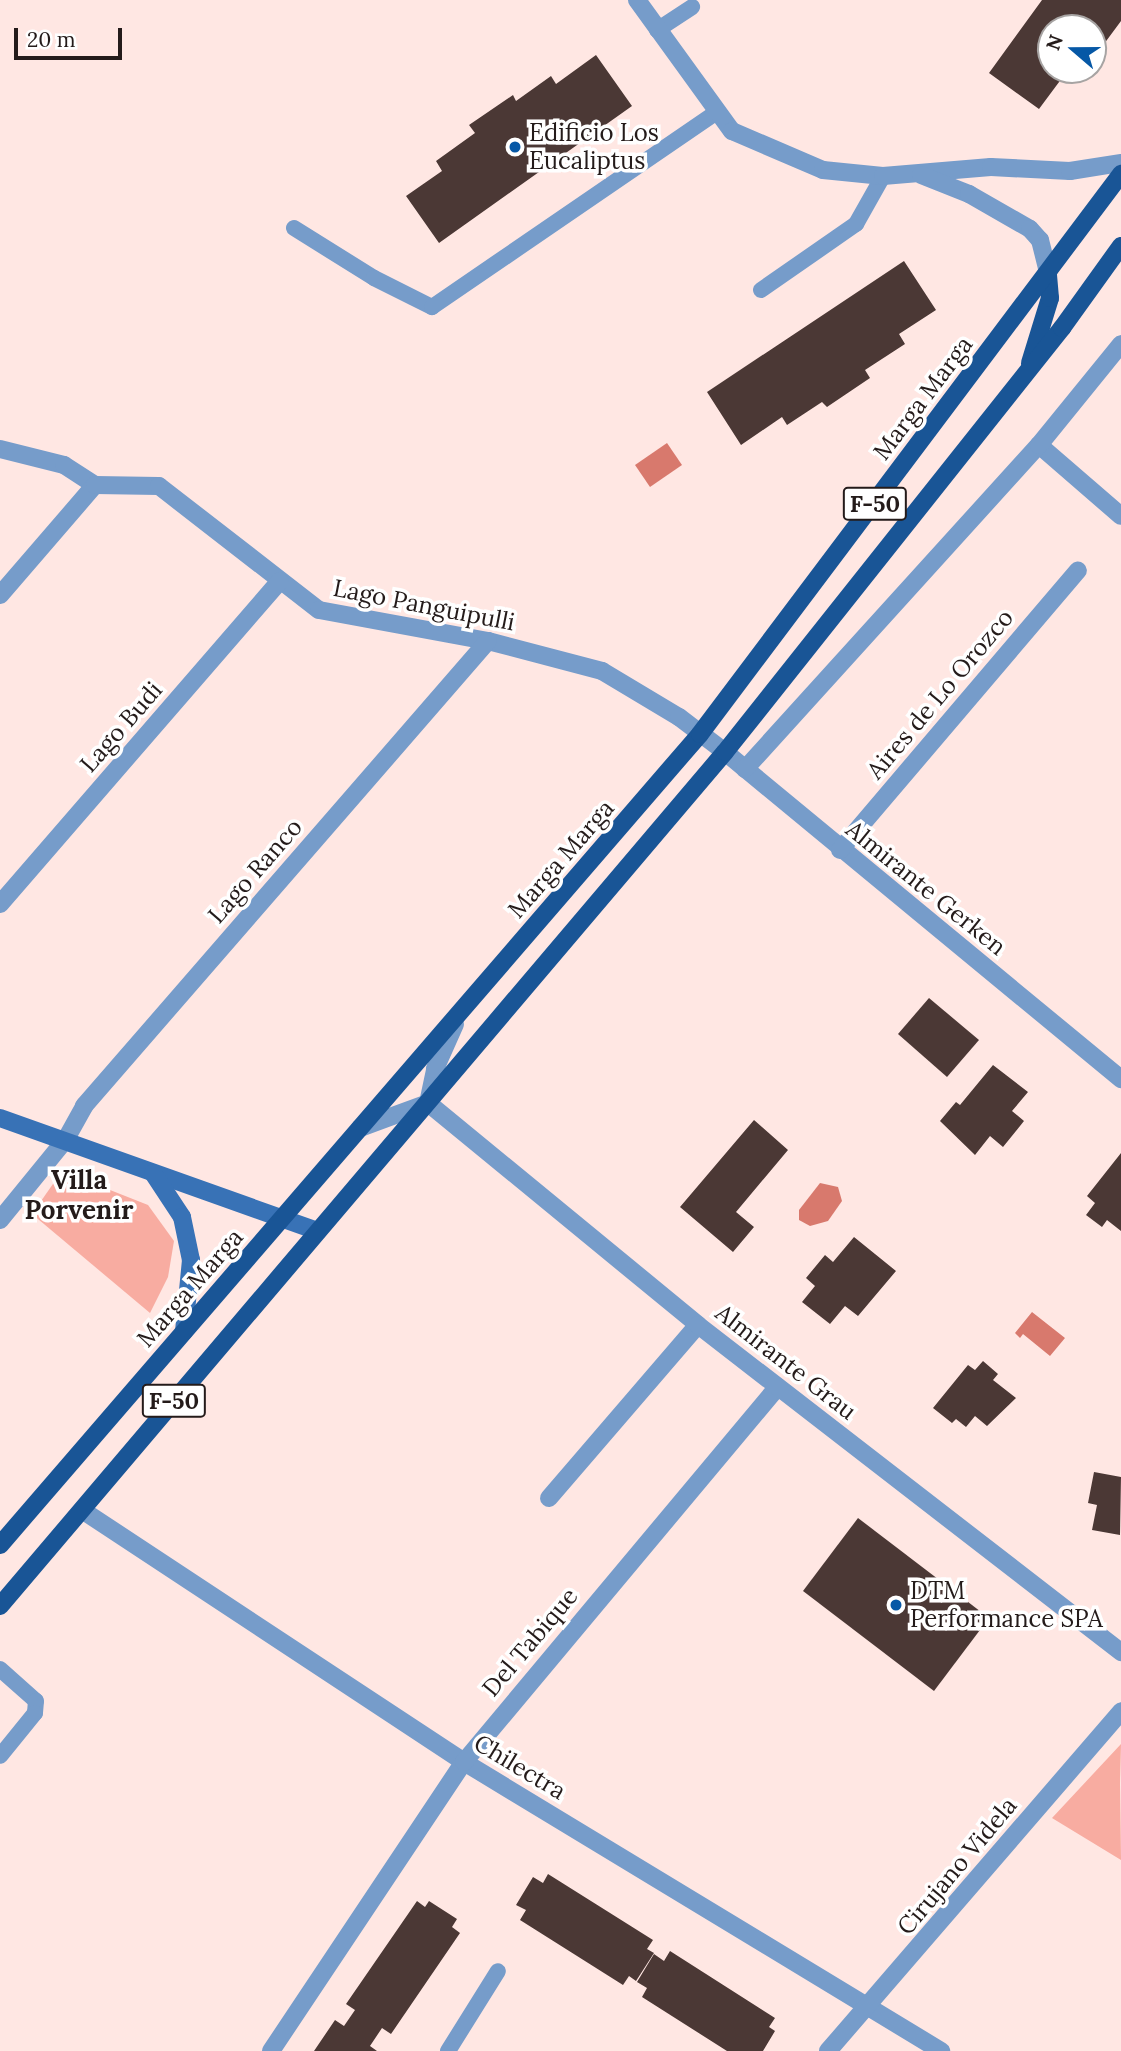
<!DOCTYPE html>
<html>
<head>
<meta charset="utf-8">
<style>
	body { margin:0 }
	#map { position:relative; width:1121px; height:2051px; overflow:hidden; background:#ffe7e3; font-family:Lora,serif }
	div>[style] { position:absolute }
	.green>* { inset:0; background:#f8aca1 }
	.water>* { inset:0; background:#d8796d }
	.building>* { inset:0; background:#4b3835 }
	.service>* { height:16px; margin:-8px; padding:0 8px; transform-origin:8px; border-radius:8px; background:#769cca }
	.minor>* { height:18px; margin:-9px; padding:0 9px; transform-origin:9px; border-radius:9px; background:#769cca }
	.tertiary>* { height:18px; margin:-9px; padding:0 9px; transform-origin:9px; border-radius:9px; background:#769cca }
	.secondary>* { height:18px; margin:-9px; padding:0 9px; transform-origin:9px; border-radius:9px; background:#3872b6 }
	.primary>* { height:18px; margin:-9px; padding:0 9px; transform-origin:9px; border-radius:9px; background:#195596 }
	.dots>* { width:19px; height:19px; translate:-50% -50%; box-sizing:border-box; border:4px solid #fff; border-radius:50% }
	span { translate:-50% -50%; white-space:nowrap; text-align:center; line-height:1.15; -webkit-text-stroke:7px #fff; paint-order:stroke }
	.shield-label span { padding:2px 5px; background:#fff; border:2px solid; border-radius:5px; -webkit-text-stroke-width:0 }
	.shield-label { font-size:23px; color:#241b1a; font-weight:700 }
	.poi-label { font-size:24px; color:#241b1a }
	.left { translate:0 -50%; text-align:left }
	.street-label { font-size:24px; color:#241b1a }
	.neighbourhood-label { font-size:26px; color:#241b1a; font-weight:700 }
	.north { position:absolute; left:1037px; top:14px; width:70px; height:70px; box-sizing:border-box; background:#fff; border:2px solid #a7a4a3; border-radius:50%; rotate:290deg; font-size:19px; font-weight:700; line-height:28px; text-align:center; color:#241b1a }
	.north::after { content:''; display:block; margin:auto; width:24px; height:32px; background:#0658a6; clip-path:polygon(50% 0,100% 100%,50% 72%,0 100%) }
	.scale { position:absolute; left:14px; top:28px; width:108px; height:32px; box-sizing:border-box; border:4px solid #241b1a; border-top:0; padding-left:9px; font-size:21px; line-height:24px; white-space:nowrap; color:#241b1a; -webkit-text-stroke:5px #fff; paint-order:stroke }
</style>
</head>
<body>
<div id="map">
	<div class="green">
		<i style="clip-path:polygon(62px 1171px,148px 1205px,174px 1241px,168px 1277px,150px 1313px,32px 1214px)"></i>
		<i style="clip-path:polygon(1121px 1744px,1120px 1783px,1121px 1860px,1052px 1818px)"></i>
	</div>
	<div class="water">
		<i style="clip-path:polygon(667px 443px,682px 465px,650px 487px,635px 465px)"></i>
		<i style="clip-path:polygon(820px 1183px,838px 1187px,842px 1201px,828px 1221px,810px 1226px,799px 1220px,799px 1210px)"></i>
		<i style="clip-path:polygon(1032px 1312px,1065px 1338px,1050px 1356px,1023px 1334px,1020px 1338px,1015px 1333px)"></i>
	</div>
	<div class="building">
		<i style="clip-path:polygon(1042px 0,1121px 0,1121px 21px,1101px 48px,1096px 44px,1093px 49px,1093px 28px,1051px 28px,1051px 70px,1078px 70px,1072px 78px,1065px 74px,1039px 109px,989px 73px)"></i>
		<i style="clip-path:polygon(596px 55px,632px 106px,439px 243px,406px 196px,442px 171px,436px 161px,475px 133px,469px 125px,513px 95px,516px 101px,551px 76px,556px 84px)"></i>
		<i style="clip-path:polygon(904px 261px,936px 310px,899px 334px,905px 344px,865px 370px,870px 378px,827px 407px,822px 402px,787px 425px,782px 417px,741px 445px,707px 392px)"></i>
		<i style="clip-path:polygon(929px 998px,979px 1040px,947px 1077px,898px 1034px)"></i>
		<i style="clip-path:polygon(993px 1065px,1028px 1092px,1012px 1111px,1024px 1121px,1003px 1147px,990px 1136px,975px 1155px,940px 1121px,956px 1102px,960px 1105px)"></i>
		<i style="clip-path:polygon(754px 1120px,788px 1150px,736px 1212px,754px 1227px,733px 1252px,680px 1207px)"></i>
		<i style="clip-path:polygon(1121px 1153px,1121px 1231px,1107px 1220px,1102px 1227px,1086px 1215px,1095px 1203px,1087px 1196px)"></i>
		<i style="clip-path:polygon(854px 1237px,896px 1271px,858px 1316px,845px 1306px,830px 1324px,802px 1302px,815px 1286px,806px 1278px,825px 1255px,833px 1262px)"></i>
		<i style="clip-path:polygon(983px 1361px,998px 1374px,993px 1380px,1016px 1398px,987px 1426px,975px 1416px,966px 1427px,956px 1419px,952px 1423px,933px 1408px,968px 1365px,975px 1370px)"></i>
		<i style="clip-path:polygon(1094px 1472px,1121px 1477px,1120px 1535px,1092px 1530px,1097px 1505px,1088px 1503px)"></i>
		<i style="clip-path:polygon(858px 1518px,989px 1618px,934px 1691px,803px 1591px)"></i>
		<i style="clip-path:polygon(548px 1874px,653px 1940px,647px 1949px,654px 1953px,636px 1981px,629px 1976px,623px 1985px,520px 1920px,526px 1910px,516px 1905px,533px 1877px,543px 1883px)"></i>
		<i style="clip-path:polygon(417px 1901px,425px 1907px,429px 1901px,457px 1919px,452px 1927px,460px 1933px,391px 2034px,382px 2028px,370px 2046px,377px 2051px,314px 2051px,335px 2020px,344px 2026px,355px 2010px,346px 2004px)"></i>
		<i style="clip-path:polygon(670px 1951px,775px 2018px,769px 2027px,775px 2031px,763px 2051px,727px 2051px,642px 1997px,647px 1988px,637px 1982px,654px 1954px,664px 1961px)"></i>
	</div>
	<div class="service">
		<i style="left:657px;top:30px;width:42px;rotate:-33.3deg"></i>
		<i style="left:294px;top:228px;width:94px;rotate:32deg"></i>
		<i style="left:374px;top:278px;width:65px;rotate:26.6deg"></i>
		<i style="left:432px;top:307px;width:345px;rotate:-34.4deg"></i>
		<i style="left:761px;top:290px;width:116px;rotate:-34.8deg"></i>
		<i style="left:856px;top:224px;width:55px;rotate:-60.6deg"></i>
		<i style="left:0;top:1669px;width:48px;rotate:41.6deg"></i>
		<i style="left:36px;top:1701px;width:12px;rotate:95deg"></i>
		<i style="left:35px;top:1713px;width:55px;rotate:129.1deg"></i>
		<i style="left:448px;top:2051px;width:94px;rotate:-58deg"></i>
	</div>
	<div class="minor">
		<i style="left:637px;top:0;width:162px;rotate:54.1deg"></i>
		<i style="left:732px;top:131px;width:99px;rotate:23.2deg"></i>
		<i style="left:823px;top:170px;width:60px;rotate:5.7deg"></i>
		<i style="left:883px;top:176px;width:108px;rotate:-4.8deg"></i>
		<i style="left:991px;top:167px;width:79px;rotate:2.9deg"></i>
		<i style="left:1070px;top:171px;width:52px;rotate:-8.9deg"></i>
		<i style="left:921px;top:175px;width:52px;rotate:21.6deg"></i>
		<i style="left:969px;top:194px;width:70px;rotate:29.8deg"></i>
		<i style="left:1030px;top:229px;width:15px;rotate:48deg"></i>
		<i style="left:1040px;top:240px;width:34px;rotate:76deg"></i>
		<i style="left:1039px;top:445px;width:108px;rotate:40.9deg"></i>
		<i style="left:0;top:449px;width:66px;rotate:14deg"></i>
		<i style="left:64px;top:465px;width:37px;rotate:33deg"></i>
		<i style="left:0;top:595px;width:145px;rotate:-49.2deg"></i>
		<i style="left:95px;top:485px;width:64px;rotate:0.9deg"></i>
		<i style="left:159px;top:486px;width:202px;rotate:37.8deg"></i>
		<i style="left:319px;top:610px;width:172px;rotate:10.4deg"></i>
		<i style="left:488px;top:641px;width:118px;rotate:14.7deg"></i>
		<i style="left:602px;top:671px;width:90px;rotate:30.9deg"></i>
		<i style="left:679px;top:717px;width:58px;rotate:37.3deg"></i>
		<i style="left:725px;top:752px;width:514px;rotate:39.55deg"></i>
		<i style="left:745px;top:769px;width:438px;rotate:-47.8deg"></i>
		<i style="left:1039px;top:445px;width:130px;rotate:-50.9deg"></i>
		<i style="left:840px;top:850px;width:367px;rotate:-49.6deg"></i>
		<i style="left:0;top:904px;width:427px;rotate:-49.1deg"></i>
		<i style="left:0;top:1220px;width:104px;rotate:-50.8deg"></i>
		<i style="left:66px;top:1139px;width:38px;rotate:-61deg"></i>
		<i style="left:84px;top:1106px;width:616px;rotate:-49.02deg"></i>
		<i style="left:549px;top:1498px;width:228px;rotate:-49.3deg"></i>
		<i style="left:82px;top:1510px;width:458px;rotate:33.4deg"></i>
		<i style="left:464px;top:1762px;width:558px;rotate:31.21deg"></i>
		<i style="left:271px;top:2051px;width:348px;rotate:-56.3deg"></i>
		<i style="left:464px;top:1762px;width:489px;rotate:-50.1deg"></i>
		<i style="left:828px;top:2051px;width:449px;rotate:-49.2deg"></i>
	</div>
	<div class="tertiary">
		<i style="left:428px;top:1103px;width:350px;rotate:39.4deg"></i>
		<i style="left:698px;top:1325px;width:535px;rotate:37.71deg"></i>
		<i style="left:428px;top:1103px;width:35px;rotate:-78deg"></i>
		<i style="left:435px;top:1069px;width:49px;rotate:-66deg"></i>
		<i style="left:360px;top:1128px;width:72px;rotate:-20.2deg"></i>
	</div>
	<div class="secondary">
		<i style="left:0;top:1118px;width:337px;rotate:19.6deg"></i>
		<i style="left:153px;top:1173px;width:53px;rotate:56.6deg"></i>
		<i style="left:182px;top:1217px;width:44px;rotate:78.2deg"></i>
		<i style="left:191px;top:1260px;width:72px;rotate:95.6deg"></i>
	</div>
	<div class="primary">
		<i style="left:1030px;top:363px;width:68px;rotate:-72.9deg"></i>
		<i style="left:1050px;top:298px;width:25px;rotate:-95deg"></i>
		<i style="left:0;top:1545px;width:1071px;rotate:-49.2deg"></i>
		<i style="left:700px;top:734px;width:701px;rotate:-53.06deg"></i>
		<i style="left:0;top:1606px;width:1120px;rotate:-49.67deg"></i>
		<i style="left:725px;top:752px;width:542px;rotate:-51.52deg"></i>
		<i style="left:1062px;top:328px;width:101px;rotate:-54.3deg"></i>
	</div>
	<div class="dots">
		<i style="left:515px;top:147px;background:#0658a6"></i>
		<i style="left:896px;top:1605px;background:#0658a6"></i>
	</div>
	<div class="shield-label">
		<span style="left:875px;top:504px">F-50</span>
		<span style="left:174px;top:1401px">F-50</span>
	</div>
	<div class="poi-label">
		<span class="left" style="left:529px;top:147px">Edificio Los<br>Eucaliptus</span>
		<span class="left" style="left:910px;top:1605px">DTM<br>Performance SPA</span>
	</div>
	<div class="street-label">
		<span style="left:923px;top:398px;rotate:-53deg">Marga Marga</span>
		<span style="left:424px;top:605px;rotate:11deg">Lago Panguipulli</span>
		<span style="left:940px;top:694px;rotate:-50deg">Aires de Lo Orozco</span>
		<span style="left:121px;top:727px;rotate:-49deg">Lago Budi</span>
		<span style="left:561px;top:859px;rotate:-49deg">Marga Marga</span>
		<span style="left:255px;top:871px;rotate:-49deg">Lago Ranco</span>
		<span style="left:926px;top:888px;rotate:39deg">Almirante Gerken</span>
		<span style="left:190px;top:1288px;rotate:-49deg">Marga Marga</span>
		<span style="left:786px;top:1362px;rotate:38deg">Almirante Grau</span>
		<span style="left:530px;top:1642px;rotate:-50deg">Del Tabique</span>
		<span style="left:520px;top:1767px;rotate:31deg">Chilectra</span>
		<span style="left:957px;top:1866px;rotate:-50deg">Cirujano Videla</span>
	</div>
	<div class="neighbourhood-label">
		<span style="left:79px;top:1195px">Villa<br>Porvenir</span>
	</div>
	<div class="north">N</div>
	<div class="scale">20 m</div>
</div>
</body>
</html>
